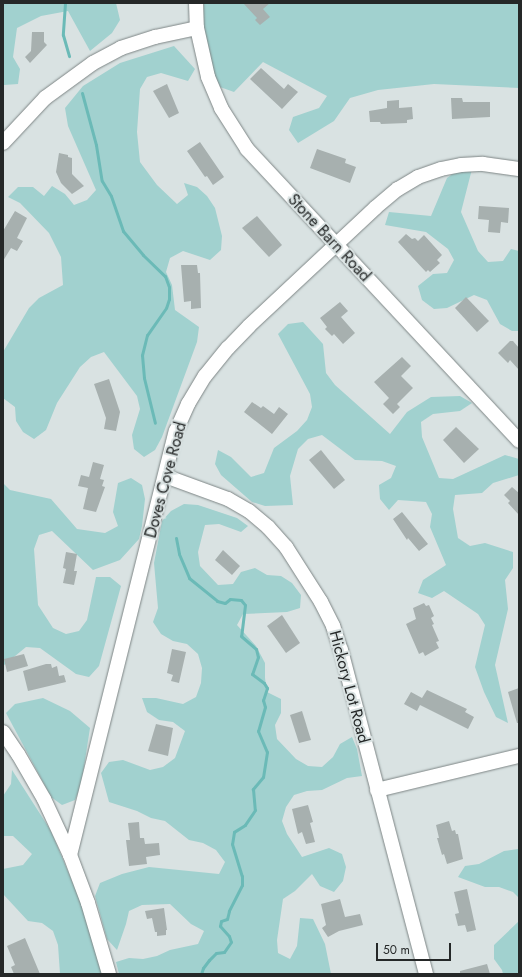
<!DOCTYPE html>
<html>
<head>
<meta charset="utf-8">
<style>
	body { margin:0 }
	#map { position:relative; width:522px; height:977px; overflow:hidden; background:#d9e2e2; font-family:Jost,sans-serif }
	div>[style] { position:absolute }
	.green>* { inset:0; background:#a1d1cf }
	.stream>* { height:3px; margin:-1.5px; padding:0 1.5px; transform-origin:1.5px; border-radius:1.5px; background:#6bbab7 }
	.building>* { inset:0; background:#a7b0af }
	.roads { filter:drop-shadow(0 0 1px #7d8585) drop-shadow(0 0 1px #7d8585) }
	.minor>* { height:14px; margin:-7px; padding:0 7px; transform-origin:7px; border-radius:7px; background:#fff }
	span { translate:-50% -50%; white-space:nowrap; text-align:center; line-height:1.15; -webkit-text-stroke:4px #d9e2e2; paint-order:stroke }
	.street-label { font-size:16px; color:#252828 }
	.frame { position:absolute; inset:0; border:4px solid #252828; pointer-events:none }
	.scale { position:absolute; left:376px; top:943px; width:75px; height:18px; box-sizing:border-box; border:2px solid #252828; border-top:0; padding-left:5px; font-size:12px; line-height:14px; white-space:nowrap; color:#252828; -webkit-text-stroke:3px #d9e2e2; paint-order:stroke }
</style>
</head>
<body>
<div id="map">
	<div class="green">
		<i style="clip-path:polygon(3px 3px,116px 3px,120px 20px,112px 33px,90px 51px,68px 11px,41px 16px,17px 28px,13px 57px,20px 69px,18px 84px,4px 85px)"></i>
		<i style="clip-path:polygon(204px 3px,519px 3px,519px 88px,434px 84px,378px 90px,350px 98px,334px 121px,298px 143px,289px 130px,293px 117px,319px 108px,327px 96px,263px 62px,234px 92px,220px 87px,206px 63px,202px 29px)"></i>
		<i style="clip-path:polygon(174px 46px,195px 69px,188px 81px,161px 73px,147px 77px,140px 89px,137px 132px,140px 162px,157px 185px,177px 204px,188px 195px,184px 183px,197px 187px,207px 196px,215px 208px,222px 236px,221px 250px,210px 260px,183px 251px,170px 258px,166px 272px,172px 285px,175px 310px,199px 327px,197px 342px,162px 437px,155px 450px,144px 457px,134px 449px,132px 435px,140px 409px,137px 396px,104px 352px,91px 357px,80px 367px,57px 403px,46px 430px,34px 439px,23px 432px,16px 421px,15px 407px,3px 398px,3px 352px,29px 308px,39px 298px,63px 285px,61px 257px,49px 233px,20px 203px,8px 197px,18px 187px,33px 187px,44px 196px,52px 186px,65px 194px,74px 205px,87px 200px,96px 190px,68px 126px,65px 108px,83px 86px,120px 63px)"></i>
		<i style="clip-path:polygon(472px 169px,461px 212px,478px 251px,488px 262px,503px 261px,511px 249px,519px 251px,519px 331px,512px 331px,500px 324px,487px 300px,474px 295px,447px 308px,434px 309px,422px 300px,418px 286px,433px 274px,447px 273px,454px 260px,448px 249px,426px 232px,385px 225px,389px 212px,431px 216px,447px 178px,458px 170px)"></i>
		<i style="clip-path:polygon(303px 322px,323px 344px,326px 373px,335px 385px,390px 434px,407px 412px,431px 397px,460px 396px,472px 403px,460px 411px,433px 414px,421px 422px,422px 437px,439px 478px,453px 479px,505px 455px,519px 459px,519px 475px,493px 483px,482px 493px,455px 495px,453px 509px,458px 538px,470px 546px,485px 543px,513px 552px,513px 568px,505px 580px,508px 609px,495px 665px,508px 723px,496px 717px,484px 692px,475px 667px,485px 625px,478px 614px,444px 591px,432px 598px,418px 593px,423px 580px,446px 565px,430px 527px,432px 514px,426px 502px,398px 500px,389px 510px,380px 499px,379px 485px,391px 478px,396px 466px,382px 461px,355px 460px,322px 435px,308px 439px,298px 449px,290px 476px,293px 505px,265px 506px,252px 502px,221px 475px,215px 464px,218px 450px,231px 457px,251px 477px,264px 473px,274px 448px,297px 431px,307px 420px,312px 407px,310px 394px,278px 334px,288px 324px)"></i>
		<i style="clip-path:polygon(131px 478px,142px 485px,145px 499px,142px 526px,139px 539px,120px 560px,93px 570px,52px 531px,39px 535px,34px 549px,38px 605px,53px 628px,66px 634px,79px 631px,87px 620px,96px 577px,110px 577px,121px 586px,99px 666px,89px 677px,76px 674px,40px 648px,26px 647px,3px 666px,3px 483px,10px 490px,51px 499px,77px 529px,105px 533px,118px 526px,113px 512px,118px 483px)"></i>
		<i style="clip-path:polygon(184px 504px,198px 505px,237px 518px,248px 526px,241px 532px,219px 524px,205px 525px,198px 552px,200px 566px,218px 585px,233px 584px,241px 572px,255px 568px,267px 575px,281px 576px,292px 583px,301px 595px,300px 608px,287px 612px,243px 614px,237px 625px,256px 646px,265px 663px,265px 678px,267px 692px,281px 699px,281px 713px,275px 725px,277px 739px,296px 759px,308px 766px,322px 767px,333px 757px,340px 744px,352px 737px,357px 749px,362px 776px,347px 778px,322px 790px,307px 791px,294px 795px,286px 807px,282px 821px,287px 834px,302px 857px,329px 848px,342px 854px,346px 867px,343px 881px,334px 892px,320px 886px,312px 874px,295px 891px,283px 899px,277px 940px,278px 953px,290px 959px,297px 946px,300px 918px,313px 919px,325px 944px,331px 974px,119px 974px,116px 962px,129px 958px,143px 959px,157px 956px,170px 950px,198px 944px,204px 931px,191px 924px,170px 904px,142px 905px,129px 911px,126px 924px,117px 950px,107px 939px,95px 896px,100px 883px,122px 874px,149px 867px,219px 874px,225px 862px,216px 850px,203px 843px,189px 840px,165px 821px,151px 818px,137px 811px,109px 802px,101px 773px,109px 762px,123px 760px,150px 770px,163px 767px,175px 758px,185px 731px,173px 722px,159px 720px,147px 712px,142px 698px,156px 698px,183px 704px,196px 697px,201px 683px,202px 668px,198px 654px,187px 644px,173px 641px,161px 634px,153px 622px,158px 608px,154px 563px,162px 521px,171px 511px)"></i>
		<i style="clip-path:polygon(43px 698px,70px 711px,90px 728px,81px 786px,75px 800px,62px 805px,51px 797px,6px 713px,15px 704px)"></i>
		<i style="clip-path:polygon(12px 770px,51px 831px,88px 919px,105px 974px,60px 974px,58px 945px,53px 931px,42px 923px,28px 921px,3px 894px,3px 869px,23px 865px,32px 854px,13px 836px,3px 836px,3px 796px,11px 784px)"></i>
		<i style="clip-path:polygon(518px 849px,519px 898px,513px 892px,499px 887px,485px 887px,458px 877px,465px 866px,479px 864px,504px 851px)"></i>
		<i style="clip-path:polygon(519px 921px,519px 974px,503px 974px,502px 970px,494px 959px,494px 945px)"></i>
	</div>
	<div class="stream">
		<i style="left:65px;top:3px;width:32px;rotate:94deg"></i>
		<i style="left:63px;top:35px;width:22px;rotate:74deg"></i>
		<i style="left:82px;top:93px;width:54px;rotate:74.9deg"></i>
		<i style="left:96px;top:145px;width:36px;rotate:81deg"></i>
		<i style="left:102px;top:181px;width:17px;rotate:59deg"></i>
		<i style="left:111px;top:196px;width:37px;rotate:71deg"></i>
		<i style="left:123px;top:231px;width:31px;rotate:50deg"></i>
		<i style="left:143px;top:255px;width:30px;rotate:44deg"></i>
		<i style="left:165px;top:276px;width:12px;rotate:70deg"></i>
		<i style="left:169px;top:287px;width:12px;rotate:90deg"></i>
		<i style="left:169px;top:299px;width:9px;rotate:108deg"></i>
		<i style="left:166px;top:308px;width:33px;rotate:125deg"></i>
		<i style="left:147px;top:335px;width:21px;rotate:104deg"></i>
		<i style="left:142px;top:355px;width:23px;rotate:85deg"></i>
		<i style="left:144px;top:378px;width:46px;rotate:76.3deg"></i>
		<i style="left:176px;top:538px;width:16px;rotate:79deg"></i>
		<i style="left:179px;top:554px;width:26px;rotate:67deg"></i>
		<i style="left:189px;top:578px;width:36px;rotate:39deg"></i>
		<i style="left:217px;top:601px;width:8px;rotate:14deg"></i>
		<i style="left:225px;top:603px;width:6px;rotate:-39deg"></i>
		<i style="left:230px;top:599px;width:11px;rotate:5deg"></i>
		<i style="left:241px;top:600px;width:6px;rotate:51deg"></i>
		<i style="left:245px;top:605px;width:31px;rotate:97deg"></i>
		<i style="left:241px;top:636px;width:20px;rotate:41deg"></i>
		<i style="left:256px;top:649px;width:8px;rotate:76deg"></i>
		<i style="left:258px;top:657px;width:18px;rotate:109deg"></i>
		<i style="left:252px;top:674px;width:15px;rotate:37deg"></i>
		<i style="left:264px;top:683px;width:6px;rotate:59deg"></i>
		<i style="left:267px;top:688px;width:13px;rotate:108deg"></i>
		<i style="left:263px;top:700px;width:7px;rotate:74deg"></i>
		<i style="left:265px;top:707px;width:25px;rotate:106deg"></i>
		<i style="left:258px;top:731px;width:23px;rotate:67deg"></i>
		<i style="left:267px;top:752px;width:25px;rotate:99deg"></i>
		<i style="left:263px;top:777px;width:16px;rotate:130deg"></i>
		<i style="left:253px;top:789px;width:21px;rotate:85deg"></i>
		<i style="left:255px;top:810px;width:18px;rotate:124deg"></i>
		<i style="left:245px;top:825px;width:13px;rotate:148deg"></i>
		<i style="left:234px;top:832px;width:12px;rotate:99deg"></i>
		<i style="left:232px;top:844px;width:34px;rotate:73deg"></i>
		<i style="left:242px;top:876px;width:9px;rotate:90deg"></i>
		<i style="left:242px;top:885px;width:29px;rotate:117deg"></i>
		<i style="left:229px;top:911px;width:8px;rotate:104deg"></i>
		<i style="left:227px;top:919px;width:6px;rotate:162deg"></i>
		<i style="left:221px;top:921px;width:5px;rotate:101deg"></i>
		<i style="left:220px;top:926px;width:13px;rotate:48deg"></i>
		<i style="left:229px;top:936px;width:6px;rotate:72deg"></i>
		<i style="left:231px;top:942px;width:12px;rotate:125deg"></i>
		<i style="left:224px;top:952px;width:8px;rotate:173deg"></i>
		<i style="left:216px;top:953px;width:10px;rotate:135deg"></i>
		<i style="left:209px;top:960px;width:10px;rotate:127deg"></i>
		<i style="left:203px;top:968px;width:6px;rotate:108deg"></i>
	</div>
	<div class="building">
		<i style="clip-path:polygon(243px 3px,270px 3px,263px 9px,270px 17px,260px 25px,255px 20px,257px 18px)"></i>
		<i style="clip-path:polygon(32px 32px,44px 32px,44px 42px,47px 45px,30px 63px,25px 57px,31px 51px)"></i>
		<i style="clip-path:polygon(261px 68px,284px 89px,288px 84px,298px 92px,282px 109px,250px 79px)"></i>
		<i style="clip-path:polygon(167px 84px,179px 113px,169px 118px,153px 91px)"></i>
		<i style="clip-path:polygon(451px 98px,462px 98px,463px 102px,490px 102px,490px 117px,452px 119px)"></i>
		<i style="clip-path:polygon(399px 100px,399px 108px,412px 107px,413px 119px,407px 120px,407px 123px,381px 124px,380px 122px,370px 122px,369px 111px,387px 108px,387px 101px)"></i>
		<i style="clip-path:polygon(200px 142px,224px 177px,213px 185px,207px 176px,205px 177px,187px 151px)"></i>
		<i style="clip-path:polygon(317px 149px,346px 159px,345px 163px,356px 167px,350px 183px,310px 168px)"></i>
		<i style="clip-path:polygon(59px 153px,68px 155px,68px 157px,72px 158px,72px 174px,84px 186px,72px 194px,61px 183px,56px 172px)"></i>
		<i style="clip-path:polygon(479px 206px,509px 208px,508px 223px,501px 222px,500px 233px,488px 232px,489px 220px,478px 219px)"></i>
		<i style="clip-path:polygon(15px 211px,27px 218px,17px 238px,23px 241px,17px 251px,11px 248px,3px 261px,3px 231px)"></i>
		<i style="clip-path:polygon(257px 216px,282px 245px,269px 257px,242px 228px)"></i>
		<i style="clip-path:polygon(406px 234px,412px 239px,415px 238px,418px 241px,424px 235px,442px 255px,437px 260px,440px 263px,430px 272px,428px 270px,426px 272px,398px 242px)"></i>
		<i style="clip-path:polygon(181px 265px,197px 265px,198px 273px,200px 273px,201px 308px,191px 309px,191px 301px,184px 302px)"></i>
		<i style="clip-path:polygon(466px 297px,489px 321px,477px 332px,455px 308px)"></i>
		<i style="clip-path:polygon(340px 302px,348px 311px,341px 317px,355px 333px,343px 344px,334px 334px,332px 336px,325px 329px,327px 327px,320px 318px)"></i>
		<i style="clip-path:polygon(510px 341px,513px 341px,519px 348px,519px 370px,510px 360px,508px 363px,498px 353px)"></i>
		<i style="clip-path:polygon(402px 357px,411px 366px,401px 376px,413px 388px,397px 404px,400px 407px,393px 414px,383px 404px,389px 398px,374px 382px)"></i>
		<i style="clip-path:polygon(109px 379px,120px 412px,116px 431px,104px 429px,106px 418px,94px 384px)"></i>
		<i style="clip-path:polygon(252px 402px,261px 408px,263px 406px,274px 414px,279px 407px,288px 414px,272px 434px,244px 412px)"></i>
		<i style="clip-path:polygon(456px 427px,479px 449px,464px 463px,443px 440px)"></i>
		<i style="clip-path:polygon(321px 450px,345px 480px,334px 489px,309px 460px)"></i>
		<i style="clip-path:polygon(93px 462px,104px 465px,100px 479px,104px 480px,102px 486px,105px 487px,96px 512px,83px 509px,88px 488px,78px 486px,81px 475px,89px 477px)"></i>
		<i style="clip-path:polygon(512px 487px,519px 493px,519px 515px,508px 503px,510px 501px,504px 495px)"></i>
		<i style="clip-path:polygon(402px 512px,428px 544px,419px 551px,408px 538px,407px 540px,393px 519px)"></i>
		<i style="clip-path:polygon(223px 550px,240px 566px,232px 575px,215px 560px)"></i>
		<i style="clip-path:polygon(66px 552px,77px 554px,74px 571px,77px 571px,74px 585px,63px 583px,66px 569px,63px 568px)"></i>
		<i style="clip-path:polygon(424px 603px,426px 606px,429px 605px,434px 616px,431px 618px,434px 624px,432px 625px,439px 641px,436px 642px,439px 648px,425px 656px,423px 652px,419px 654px,406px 624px,416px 619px,413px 608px)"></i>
		<i style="clip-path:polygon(282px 615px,300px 643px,286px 653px,267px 626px)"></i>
		<i style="clip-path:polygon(172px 649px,186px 652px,179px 683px,171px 681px,173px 675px,167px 673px)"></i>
		<i style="clip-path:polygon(24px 654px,28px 666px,7px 672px,4px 659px)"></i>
		<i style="clip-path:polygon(46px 664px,51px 664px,52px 668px,57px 666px,59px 676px,64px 675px,66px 682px,28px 691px,23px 671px)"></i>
		<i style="clip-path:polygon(519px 688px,519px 723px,517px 723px,508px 692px)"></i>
		<i style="clip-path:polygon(427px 690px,467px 709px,465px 712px,474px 717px,468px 729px,420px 705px,417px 711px,404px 704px,411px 692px,422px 698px)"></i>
		<i style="clip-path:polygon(302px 711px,311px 740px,299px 743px,290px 715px)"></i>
		<i style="clip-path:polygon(156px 724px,173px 728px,168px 756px,148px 751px)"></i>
		<i style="clip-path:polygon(308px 805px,313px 822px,310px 823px,315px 842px,306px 844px,302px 832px,298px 834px,292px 809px)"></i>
		<i style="clip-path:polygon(449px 821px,452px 831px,455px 830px,456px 834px,458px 834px,463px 859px,447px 864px,444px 854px,442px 855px,437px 838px,439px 838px,436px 825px)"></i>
		<i style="clip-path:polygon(139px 822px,140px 838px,144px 838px,145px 844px,159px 843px,160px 855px,146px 857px,147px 864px,129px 866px,126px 840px,130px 840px,128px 823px)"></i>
		<i style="clip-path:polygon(467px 889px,476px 930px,467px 932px,465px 925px,458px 926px,455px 914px,459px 913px,454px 892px)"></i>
		<i style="clip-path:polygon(340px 899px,345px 917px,360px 914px,363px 925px,339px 931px,328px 937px,322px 928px,326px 925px,321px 904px)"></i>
		<i style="clip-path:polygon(164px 908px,167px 930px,166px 930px,166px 935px,157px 936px,157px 932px,155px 932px,152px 918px,147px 919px,145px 911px)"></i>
		<i style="clip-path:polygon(25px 938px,40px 974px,14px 974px,11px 967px,15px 965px,7px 946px)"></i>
		<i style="clip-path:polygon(487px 964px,490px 974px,460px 974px,460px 971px)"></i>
	</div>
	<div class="roads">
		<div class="minor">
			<i style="left:196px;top:3px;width:25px;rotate:88deg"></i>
			<i style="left:197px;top:28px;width:50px;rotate:77.3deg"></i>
			<i style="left:208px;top:77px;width:34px;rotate:67deg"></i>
			<i style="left:221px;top:108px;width:49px;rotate:57.6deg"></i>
			<i style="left:247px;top:149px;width:399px;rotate:47deg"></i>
			<i style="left:3px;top:143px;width:62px;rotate:-47deg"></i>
			<i style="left:45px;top:98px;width:59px;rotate:-36.1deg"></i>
			<i style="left:93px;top:63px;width:32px;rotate:-28deg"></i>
			<i style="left:121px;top:48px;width:36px;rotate:-18deg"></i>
			<i style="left:155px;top:37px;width:43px;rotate:-12.1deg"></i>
			<i style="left:165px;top:476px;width:67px;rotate:20.1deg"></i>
			<i style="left:228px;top:499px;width:24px;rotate:30deg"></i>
			<i style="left:249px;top:511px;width:25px;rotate:40deg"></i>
			<i style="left:268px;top:527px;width:27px;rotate:48deg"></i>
			<i style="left:286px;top:547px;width:65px;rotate:57.5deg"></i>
			<i style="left:321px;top:602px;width:27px;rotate:63deg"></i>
			<i style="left:333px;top:626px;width:25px;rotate:72deg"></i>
			<i style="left:341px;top:650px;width:335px;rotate:75.3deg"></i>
			<i style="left:3px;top:732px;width:27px;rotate:56deg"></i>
			<i style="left:18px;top:754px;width:52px;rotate:60deg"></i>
			<i style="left:44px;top:799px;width:62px;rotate:65.1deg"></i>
			<i style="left:70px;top:855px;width:51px;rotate:69.4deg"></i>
			<i style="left:88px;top:903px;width:74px;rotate:73.5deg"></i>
			<i style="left:377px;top:790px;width:146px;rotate:-13.5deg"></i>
			<i style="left:70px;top:855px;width:437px;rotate:-76deg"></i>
			<i style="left:176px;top:431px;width:30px;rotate:-66deg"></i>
			<i style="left:188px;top:404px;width:33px;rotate:-59deg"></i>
			<i style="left:205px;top:376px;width:36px;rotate:-51deg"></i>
			<i style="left:228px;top:348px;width:30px;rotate:-46deg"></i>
			<i style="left:249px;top:326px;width:173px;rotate:-43.1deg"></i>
			<i style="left:375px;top:208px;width:30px;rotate:-40deg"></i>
			<i style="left:398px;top:189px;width:23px;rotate:-31deg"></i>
			<i style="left:418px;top:177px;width:24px;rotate:-19deg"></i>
			<i style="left:441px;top:169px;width:20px;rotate:-11deg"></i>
			<i style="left:461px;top:165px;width:22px;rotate:-3deg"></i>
			<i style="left:483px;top:164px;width:36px;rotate:8deg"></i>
		</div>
	</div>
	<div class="street-label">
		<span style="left:329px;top:238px;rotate:47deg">Stone Barn Road</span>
		<span style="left:166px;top:480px;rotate:-75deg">Doves Cove Road</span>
		<span style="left:349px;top:687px;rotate:75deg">Hickory Lot Road</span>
	</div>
	<div class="frame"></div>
	<div class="scale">50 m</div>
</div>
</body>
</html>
